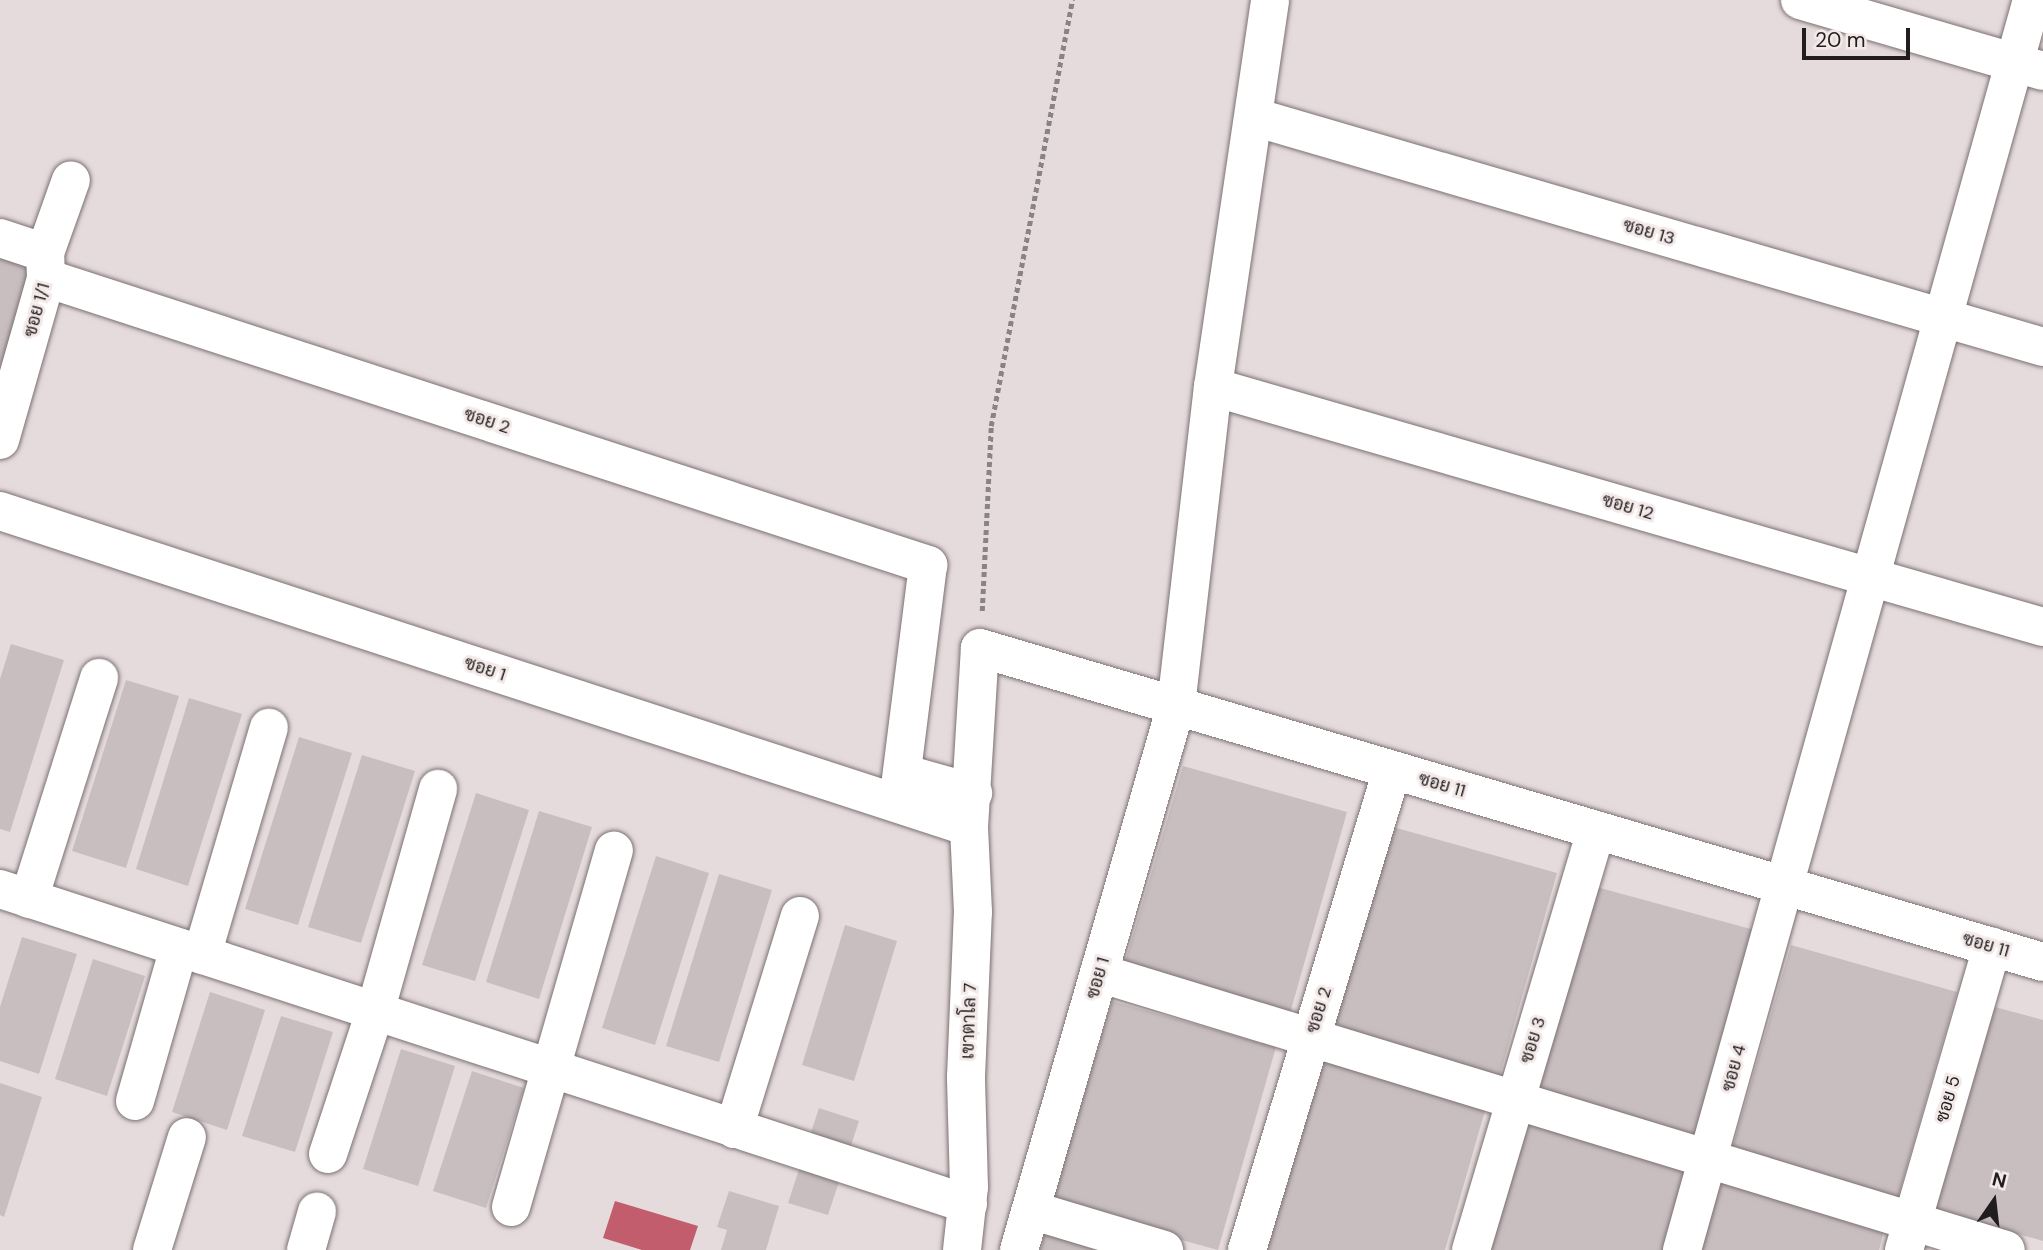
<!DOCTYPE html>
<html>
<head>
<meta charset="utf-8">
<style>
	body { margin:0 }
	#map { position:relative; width:2043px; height:1250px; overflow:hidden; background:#e6dbdc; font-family:"DM Sans",Sarabun,sans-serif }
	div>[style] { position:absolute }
	.water>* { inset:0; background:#c25d6d }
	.building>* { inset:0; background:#c9bebf }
	.path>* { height:4.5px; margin-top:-2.25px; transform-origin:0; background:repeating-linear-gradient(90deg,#8a8283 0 5px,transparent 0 8.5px) }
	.roads { filter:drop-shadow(0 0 2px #7b7172) drop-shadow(0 0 2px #7b7172) }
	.minor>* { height:38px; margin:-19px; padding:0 19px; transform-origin:19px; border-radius:19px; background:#fff }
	span { translate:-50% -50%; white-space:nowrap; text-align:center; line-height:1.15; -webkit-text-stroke:6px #f4e9e9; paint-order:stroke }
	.street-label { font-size:18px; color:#211d1e }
	.north { position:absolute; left:1959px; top:1166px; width:70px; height:70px; -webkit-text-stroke:5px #f4e9e9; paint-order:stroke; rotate:14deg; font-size:19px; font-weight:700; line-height:28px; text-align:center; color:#211d1e }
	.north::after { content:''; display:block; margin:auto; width:24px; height:32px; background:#211d1e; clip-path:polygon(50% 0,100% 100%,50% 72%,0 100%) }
	.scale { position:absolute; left:1802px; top:28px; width:108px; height:32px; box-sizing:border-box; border:4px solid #211d1e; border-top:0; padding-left:9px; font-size:21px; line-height:24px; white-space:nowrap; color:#211d1e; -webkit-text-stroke:5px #f4e9e9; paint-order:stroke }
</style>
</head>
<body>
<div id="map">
	<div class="water">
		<i style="clip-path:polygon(615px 1201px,698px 1226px,690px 1250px,642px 1250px,603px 1238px)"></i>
	</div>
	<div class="building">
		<i style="clip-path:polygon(0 252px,40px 264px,0 392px)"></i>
		<i style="clip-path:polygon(11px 644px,64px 660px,10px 832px,0 829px,0 679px)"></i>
		<i style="clip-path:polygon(126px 680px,179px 696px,126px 868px,72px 851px)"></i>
		<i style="clip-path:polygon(189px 698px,242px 714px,188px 886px,136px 869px)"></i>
		<i style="clip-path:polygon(299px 737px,352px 753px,298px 925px,245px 909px)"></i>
		<i style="clip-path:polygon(362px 755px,415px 771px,361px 943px,308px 927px)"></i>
		<i style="clip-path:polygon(1183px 766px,1347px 812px,1289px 1017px,1123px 969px)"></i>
		<i style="clip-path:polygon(476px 793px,529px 810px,475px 981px,422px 965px)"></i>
		<i style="clip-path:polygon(539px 811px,592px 827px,539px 999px,486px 982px)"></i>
		<i style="clip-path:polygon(1393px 827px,1557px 873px,1499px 1078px,1332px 1030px)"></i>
		<i style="clip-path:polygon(656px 856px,709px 873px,655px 1045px,602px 1028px)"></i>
		<i style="clip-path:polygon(719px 874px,772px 890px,719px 1062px,666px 1046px)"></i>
		<i style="clip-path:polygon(1593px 886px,1758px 931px,1699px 1136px,1533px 1089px)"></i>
		<i style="clip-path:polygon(845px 925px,897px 941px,854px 1081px,802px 1065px)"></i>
		<i style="clip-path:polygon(22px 937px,77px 954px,39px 1074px,0 1061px,0 1007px)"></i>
		<i style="clip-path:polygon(1791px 945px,1957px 992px,1898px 1197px,1732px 1149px)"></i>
		<i style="clip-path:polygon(93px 959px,145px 976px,107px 1096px,55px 1079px)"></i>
		<i style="clip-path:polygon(210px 992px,265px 1010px,227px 1130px,172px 1112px)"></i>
		<i style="clip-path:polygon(1112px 1001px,1276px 1047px,1218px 1250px,1051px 1204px)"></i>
		<i style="clip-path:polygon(1995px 1007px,2043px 1020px,2043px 1241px,1935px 1210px)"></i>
		<i style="clip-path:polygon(281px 1016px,333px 1032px,295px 1152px,242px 1136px)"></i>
		<i style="clip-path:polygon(401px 1049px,455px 1066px,418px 1186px,363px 1169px)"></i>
		<i style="clip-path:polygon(1322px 1061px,1486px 1107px,1445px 1250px,1265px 1250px)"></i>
		<i style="clip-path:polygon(472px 1071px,524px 1088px,486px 1208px,433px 1191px)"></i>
		<i style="clip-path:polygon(0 1083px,42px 1097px,4px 1217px,0 1215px)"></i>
		<i style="clip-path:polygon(819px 1108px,859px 1121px,828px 1215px,788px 1203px)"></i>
		<i style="clip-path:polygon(1522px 1121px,1686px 1166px,1663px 1250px,1483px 1250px)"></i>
		<i style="clip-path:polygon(1720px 1180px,1885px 1227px,1879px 1250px,1700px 1250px)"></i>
		<i style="clip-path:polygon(729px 1191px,779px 1206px,766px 1250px,721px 1250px,727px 1230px,717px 1227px)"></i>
		<i style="clip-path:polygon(1046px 1229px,1121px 1250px,1040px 1250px)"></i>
	</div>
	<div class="path">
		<i style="left:982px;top:611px;width:185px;rotate:-87.2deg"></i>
		<i style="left:991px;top:426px;width:434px;rotate:-79.2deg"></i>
	</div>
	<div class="roads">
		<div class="minor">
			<i style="left:1800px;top:0;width:253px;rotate:16.3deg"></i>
			<i style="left:1254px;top:117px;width:822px;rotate:16.25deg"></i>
			<i style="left:0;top:238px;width:47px;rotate:18.4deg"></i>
			<i style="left:46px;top:278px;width:928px;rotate:18.02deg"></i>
			<i style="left:928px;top:565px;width:240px;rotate:97.2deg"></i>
			<i style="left:1213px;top:387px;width:864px;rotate:16.13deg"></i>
			<i style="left:0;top:440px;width:168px;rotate:-74.1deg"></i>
			<i style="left:46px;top:278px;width:25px;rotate:-92deg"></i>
			<i style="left:45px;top:253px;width:77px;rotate:-70.4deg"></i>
			<i style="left:0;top:511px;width:1019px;rotate:18.06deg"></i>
			<i style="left:902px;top:773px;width:74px;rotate:15.7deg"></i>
			<i style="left:0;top:889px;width:1018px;rotate:18.03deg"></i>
			<i style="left:29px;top:899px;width:232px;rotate:-72.4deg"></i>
			<i style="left:202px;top:955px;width:237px;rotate:-73.6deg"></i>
			<i style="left:1099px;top:973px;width:948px;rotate:16.98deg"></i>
			<i style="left:135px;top:1101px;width:159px;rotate:-74deg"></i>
			<i style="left:734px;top:1129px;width:223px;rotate:-72.8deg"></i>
			<i style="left:328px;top:1154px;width:150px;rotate:-71.7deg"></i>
			<i style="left:375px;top:1012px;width:232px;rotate:-74.2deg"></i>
			<i style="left:511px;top:1207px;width:371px;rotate:-73.9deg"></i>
			<i style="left:1031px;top:1210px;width:139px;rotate:16.7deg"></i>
			<i style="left:152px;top:1250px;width:118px;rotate:-72.8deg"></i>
			<i style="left:306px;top:1250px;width:40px;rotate:-74deg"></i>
			<i style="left:962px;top:1250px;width:63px;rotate:-83.7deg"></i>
			<i style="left:969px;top:1187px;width:110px;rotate:-91.6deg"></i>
			<i style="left:966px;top:1077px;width:165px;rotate:-87.6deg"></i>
			<i style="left:973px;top:912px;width:85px;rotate:-92.7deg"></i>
			<i style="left:969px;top:827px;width:179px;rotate:-86.5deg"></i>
			<i style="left:980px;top:648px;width:1108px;rotate:16.46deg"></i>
			<i style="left:1019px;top:1250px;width:566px;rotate:-73.9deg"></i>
			<i style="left:1176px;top:706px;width:321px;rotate:-83.4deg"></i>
			<i style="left:1213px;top:387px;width:391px;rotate:-81.6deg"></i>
			<i style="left:1247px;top:1250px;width:501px;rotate:-73.19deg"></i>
			<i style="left:1471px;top:1250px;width:438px;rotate:-73.4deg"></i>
			<i style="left:1682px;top:1250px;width:1298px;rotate:-74.36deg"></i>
			<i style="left:1904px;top:1250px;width:316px;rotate:-73.8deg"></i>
		</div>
	</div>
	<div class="street-label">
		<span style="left:1649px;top:232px;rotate:16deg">ซอย 13</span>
		<span style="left:37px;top:310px;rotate:-75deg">ซอย 1/1</span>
		<span style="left:487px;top:421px;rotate:18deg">ซอย 2</span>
		<span style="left:1628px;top:507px;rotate:16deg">ซอย 12</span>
		<span style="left:485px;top:669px;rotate:18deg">ซอย 1</span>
		<span style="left:1442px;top:785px;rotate:16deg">ซอย 11</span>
		<span style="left:1986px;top:945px;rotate:16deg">ซอย 11</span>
		<span style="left:1098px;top:978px;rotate:-74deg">ซอย 1</span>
		<span style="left:1319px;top:1010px;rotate:-73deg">ซอย 2</span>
		<span style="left:969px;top:1021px;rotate:-88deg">เขาตาโล 7</span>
		<span style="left:1533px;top:1040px;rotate:-73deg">ซอย 3</span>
		<span style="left:1734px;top:1068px;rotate:-75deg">ซอย 4</span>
		<span style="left:1948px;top:1099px;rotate:-74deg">ซอย 5</span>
	</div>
	<div class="north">N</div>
	<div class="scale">20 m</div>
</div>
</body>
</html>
